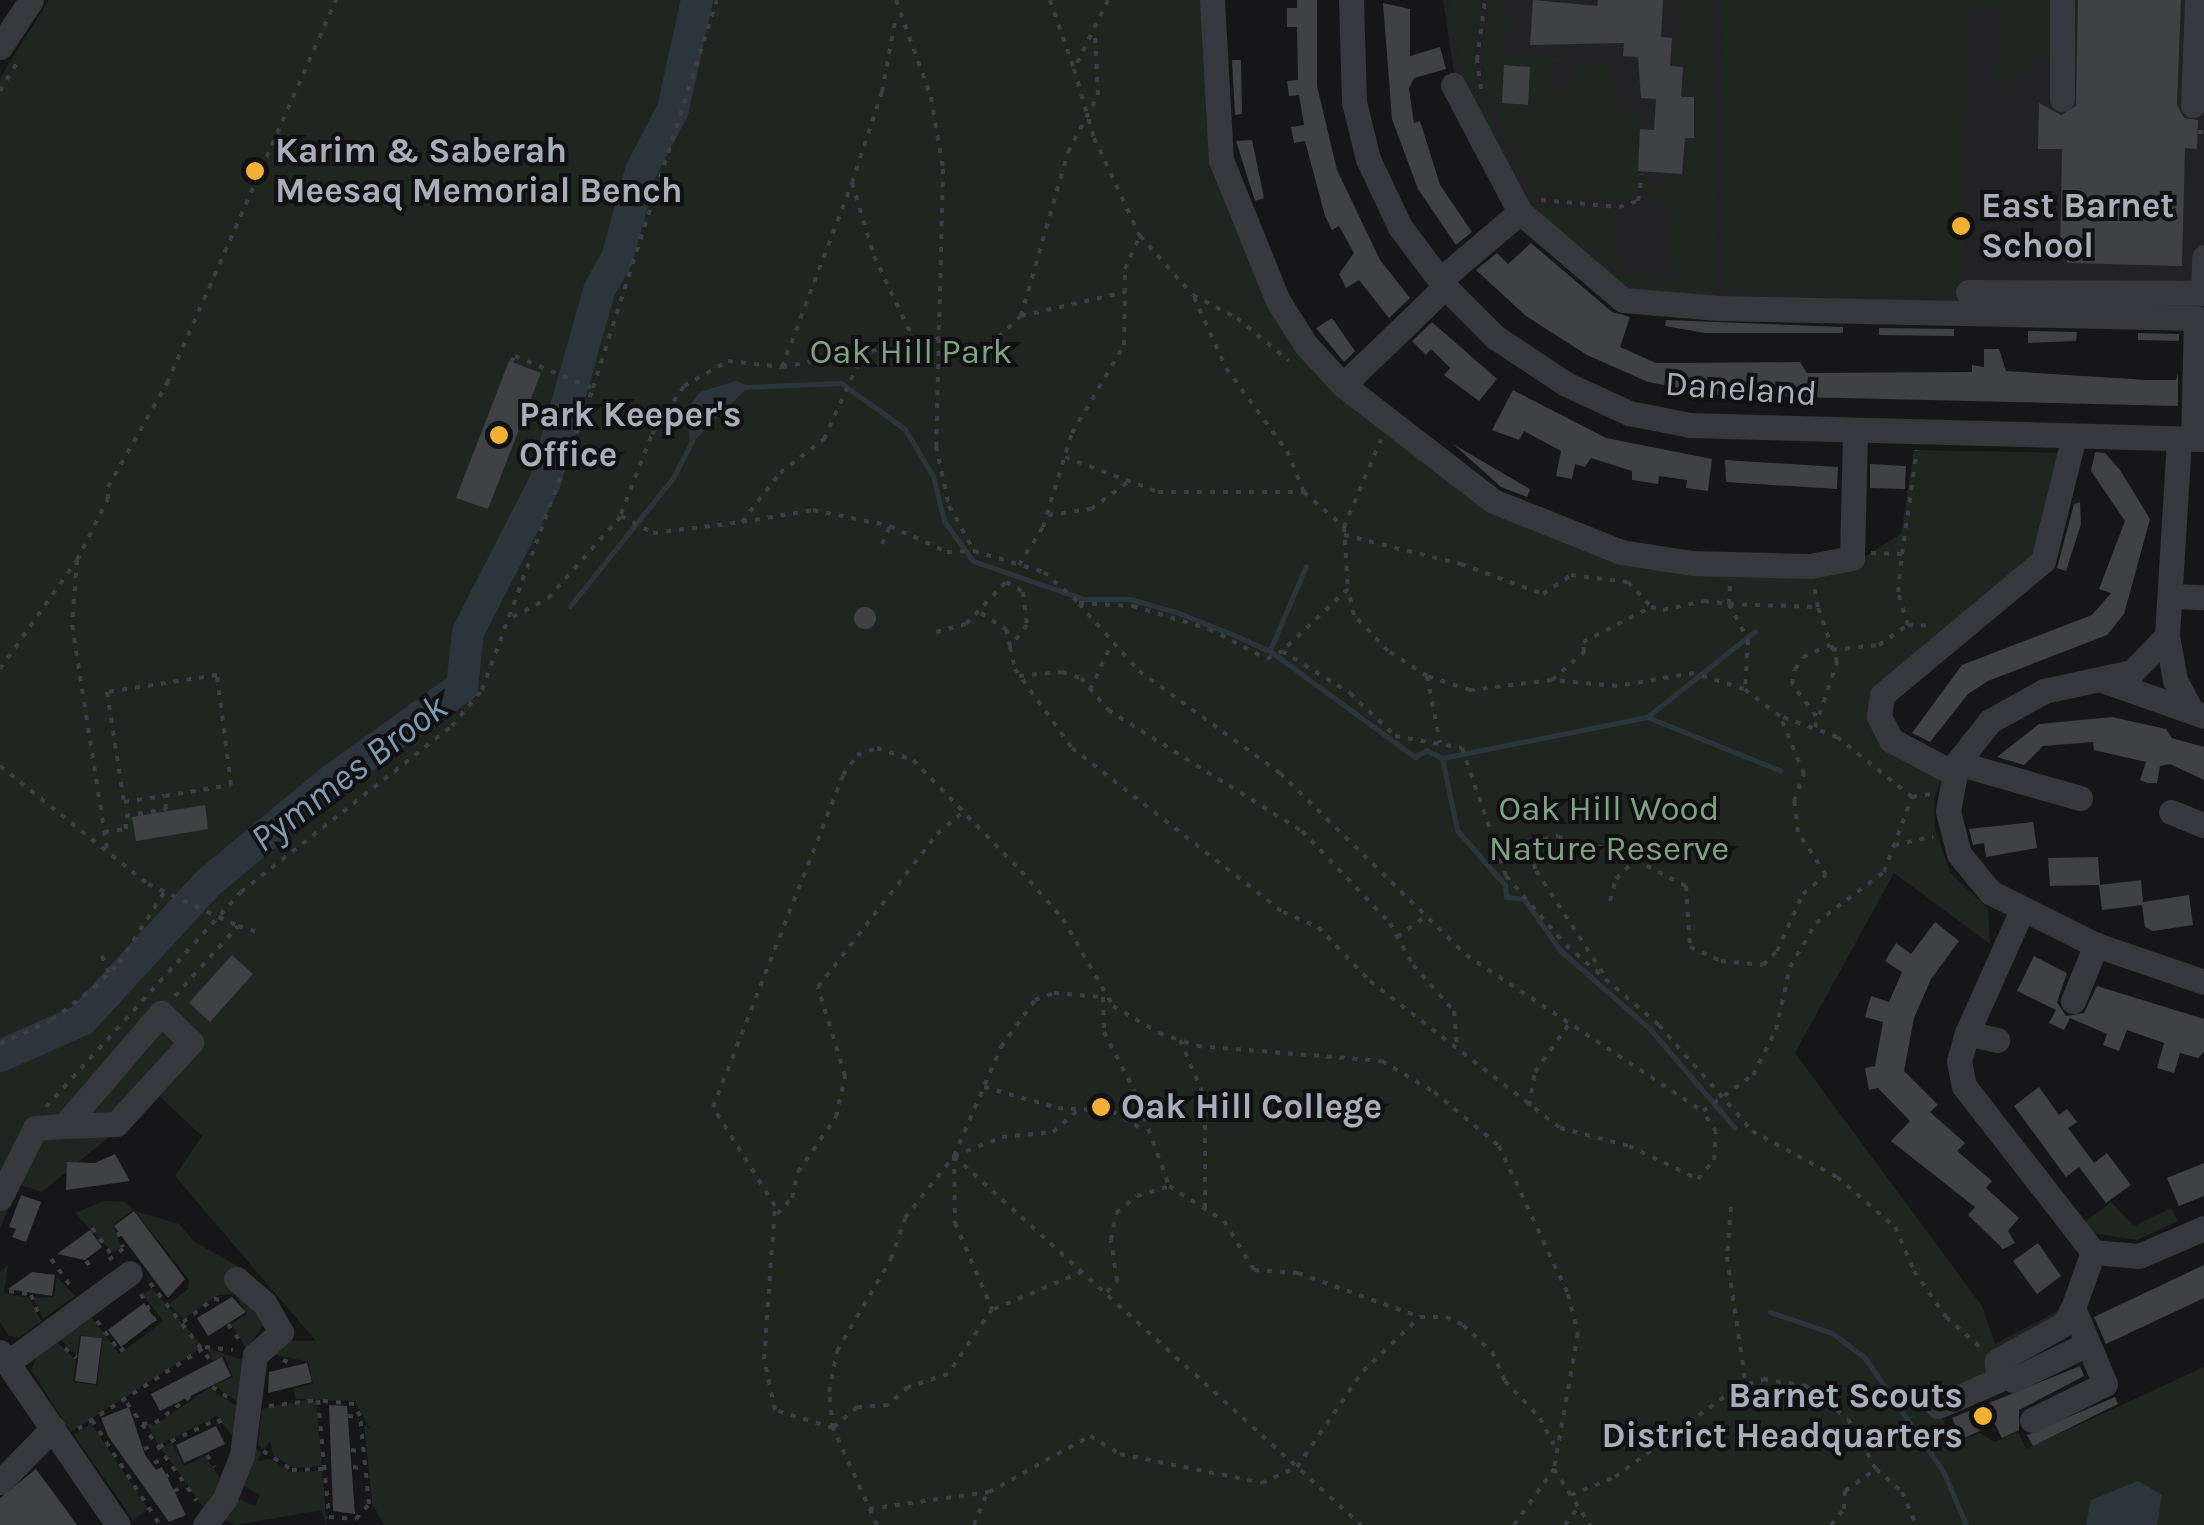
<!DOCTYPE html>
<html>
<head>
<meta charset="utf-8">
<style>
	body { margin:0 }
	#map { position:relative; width:2204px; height:1525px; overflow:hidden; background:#161618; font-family:Karla,sans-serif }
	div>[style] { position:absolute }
	.built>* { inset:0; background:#222225 }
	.green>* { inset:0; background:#1e261f }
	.water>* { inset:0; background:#2c353c }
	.stream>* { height:5px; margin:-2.5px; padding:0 2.5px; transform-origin:2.5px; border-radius:2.5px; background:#2c353c }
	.river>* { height:32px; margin:-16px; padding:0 16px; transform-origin:16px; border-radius:16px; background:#2c353c }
	.building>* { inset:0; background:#404145 }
	.round { border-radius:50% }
	.path>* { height:4px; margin-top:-2px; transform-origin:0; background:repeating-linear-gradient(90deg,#3d3f44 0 5px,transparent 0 13px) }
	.minor>* { height:25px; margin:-12.5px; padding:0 12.5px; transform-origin:12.5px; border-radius:12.5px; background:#37383d }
	.dots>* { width:28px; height:28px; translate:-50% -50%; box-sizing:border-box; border:5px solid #111113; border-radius:50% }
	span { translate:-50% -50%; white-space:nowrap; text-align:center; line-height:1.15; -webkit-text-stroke:8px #111113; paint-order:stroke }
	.poi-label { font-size:35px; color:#a8adb8; font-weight:700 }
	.left { translate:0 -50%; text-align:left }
	.right { translate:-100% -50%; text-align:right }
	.park-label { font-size:35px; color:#7fa381 }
	.street-label { font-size:35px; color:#a8adb8 }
	.water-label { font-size:38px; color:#7f9bb3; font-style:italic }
</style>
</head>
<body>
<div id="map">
	<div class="built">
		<i style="clip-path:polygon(1443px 0,2204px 0,2204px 313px,1719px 303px,1613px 287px,1523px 203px,1456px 86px)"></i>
	</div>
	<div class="green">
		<i style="clip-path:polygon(49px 0,1208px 0,1218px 161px,1337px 391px,1448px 480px,1607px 553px,1859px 560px,1901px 534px,1914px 450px,2077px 453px,2047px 563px,1887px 693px,1896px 734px,1945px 767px,1934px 799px,1935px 829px,1950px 872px,1988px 909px,1990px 944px,1894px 873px,1795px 1053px,1982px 1306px,1995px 1344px,2058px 1311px,2054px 1325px,1998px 1371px,1934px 1399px,1954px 1443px,1980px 1433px,1995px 1442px,2018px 1432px,2026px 1449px,2204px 1367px,2204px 1525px,384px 1525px,372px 1503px,364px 1424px,370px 1429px,355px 1401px,296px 1399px,293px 1389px,313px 1384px,308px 1362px,264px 1352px,281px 1341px,316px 1341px,175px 1176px,202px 1136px,159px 1096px,42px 1192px,18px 1184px,0 1229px,0 78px)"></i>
		<i style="clip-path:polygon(1449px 0,1482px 0,1476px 82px,1523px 194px,1462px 81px)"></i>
		<i style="clip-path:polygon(1489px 0,1500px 0,1511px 33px,1498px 40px,1498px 52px,1508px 59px,1519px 53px,1566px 58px,1549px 65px,1556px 91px,1564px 93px,1580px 65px,1607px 61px,1618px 93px,1611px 106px,1637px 113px,1640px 122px,1642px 138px,1627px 140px,1627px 150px,1644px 152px,1636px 201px,1535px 195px,1482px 83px)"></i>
		<i style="clip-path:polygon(1675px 0,1714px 0,1716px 296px,1641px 293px,1624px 284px,1572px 246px,1533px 206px,1616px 209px,1619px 273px,1670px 278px,1679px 269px,1670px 254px,1673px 215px,1641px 197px,1644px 173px,1653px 175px,1648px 182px,1655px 191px,1671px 184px,1672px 176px,1684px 176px,1687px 140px,1695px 140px,1696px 122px,1689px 113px,1696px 113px,1697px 94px,1677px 93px,1686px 65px,1666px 64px,1666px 57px,1674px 57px,1681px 21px)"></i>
		<i style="clip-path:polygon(1721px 0,2054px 0,2054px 65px,2046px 55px,2013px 84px,1997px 83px,2000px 9px,1969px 9px,1962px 295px,1726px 289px)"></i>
		<i style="clip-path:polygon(104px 1201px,126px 1202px,133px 1210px,113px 1224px,121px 1247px,113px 1253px,75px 1213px)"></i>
		<i style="clip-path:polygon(2111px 1202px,2134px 1226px,2171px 1208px,2178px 1221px,2137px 1240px,2091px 1233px,2082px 1224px)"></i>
		<i style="clip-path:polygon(135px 1211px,179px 1224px,195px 1242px,241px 1268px,263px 1325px,247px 1349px,231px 1324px,247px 1314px,235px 1294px,218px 1295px,183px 1319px,169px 1304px,188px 1289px,189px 1280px)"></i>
		<i style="clip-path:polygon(8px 1265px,4px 1293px,29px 1298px,41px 1321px,19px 1338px,9px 1336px,0 1322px,0 1272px)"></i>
		<i style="clip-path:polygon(57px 1277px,75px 1296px,43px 1319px,33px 1298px,54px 1297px)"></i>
		<i style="clip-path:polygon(152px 1288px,203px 1347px,71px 1432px,31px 1370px,36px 1358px,57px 1342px,76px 1360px,73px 1382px,97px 1385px,103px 1338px,80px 1335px,77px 1356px,61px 1340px,91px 1316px,119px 1354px,163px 1321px,143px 1295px)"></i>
		<i style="clip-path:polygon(207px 1348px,243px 1360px,240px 1404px,214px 1385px,233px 1377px,224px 1356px,213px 1361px)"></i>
		<i style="clip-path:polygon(209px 1388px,239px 1408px,236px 1441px,217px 1416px,159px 1445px,146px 1423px,155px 1425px)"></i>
		<i style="clip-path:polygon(306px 1400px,316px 1401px,322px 1466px,293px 1468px,273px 1455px,270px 1441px,264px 1449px,258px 1445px,262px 1409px)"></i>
		<i style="clip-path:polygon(91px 1423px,148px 1509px,133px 1520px,74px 1435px)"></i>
		<i style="clip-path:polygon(172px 1442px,184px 1466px,205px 1456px,222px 1481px,204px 1508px,161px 1448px)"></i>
		<i style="clip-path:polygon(252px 1446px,261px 1452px,258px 1461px,270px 1459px,291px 1472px,322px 1471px,327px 1525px,321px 1510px,236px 1525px,223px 1519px,236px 1498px,255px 1506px,260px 1495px,241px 1484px)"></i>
	</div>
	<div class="water">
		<i style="clip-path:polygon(736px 381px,749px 386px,690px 445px,688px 408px,700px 392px)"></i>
		<i style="clip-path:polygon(2138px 1481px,2162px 1495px,2157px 1525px,2086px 1525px,2091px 1500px)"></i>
	</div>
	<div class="stream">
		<i style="left:746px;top:387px;width:95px;rotate:-2.4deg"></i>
		<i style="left:841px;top:383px;width:79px;rotate:35.7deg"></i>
		<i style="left:905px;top:429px;width:55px;rotate:59.2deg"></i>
		<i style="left:933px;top:476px;width:46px;rotate:76.3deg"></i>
		<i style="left:944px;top:521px;width:49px;rotate:54.1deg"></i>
		<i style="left:973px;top:561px;width:117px;rotate:18.9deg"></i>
		<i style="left:1084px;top:599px;width:46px"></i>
		<i style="left:1130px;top:599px;width:51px;rotate:15.9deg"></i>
		<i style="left:1179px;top:613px;width:59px;rotate:21.8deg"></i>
		<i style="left:1234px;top:635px;width:39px;rotate:24deg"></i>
		<i style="left:1270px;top:651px;width:180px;rotate:36.2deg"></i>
		<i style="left:1415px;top:757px;width:13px;rotate:-32deg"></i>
		<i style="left:1426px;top:750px;width:18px;rotate:27deg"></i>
		<i style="left:1442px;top:758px;width:74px;rotate:78.2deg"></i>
		<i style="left:1457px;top:830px;width:73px;rotate:48.9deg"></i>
		<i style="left:1505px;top:885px;width:12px;rotate:85deg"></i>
		<i style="left:1506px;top:897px;width:18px;rotate:6deg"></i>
		<i style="left:1524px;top:899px;width:62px;rotate:54.8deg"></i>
		<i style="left:1560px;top:950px;width:120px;rotate:41.3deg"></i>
		<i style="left:1650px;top:1029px;width:130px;rotate:49.4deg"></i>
		<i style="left:570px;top:606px;width:164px;rotate:-51.2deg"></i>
		<i style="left:673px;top:478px;width:42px;rotate:-62.8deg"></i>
		<i style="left:1270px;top:650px;width:91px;rotate:-66.8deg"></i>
		<i style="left:1647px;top:717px;width:144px;rotate:21.9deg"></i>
		<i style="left:1442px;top:758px;width:209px;rotate:-11.3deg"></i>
		<i style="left:1647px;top:717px;width:138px;rotate:-38.5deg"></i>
		<i style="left:1770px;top:1312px;width:65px;rotate:18.7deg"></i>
		<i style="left:1832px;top:1333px;width:41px;rotate:37.1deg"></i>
		<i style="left:1865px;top:1358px;width:140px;rotate:55.5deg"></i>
		<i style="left:1944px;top:1473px;width:56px;rotate:67.1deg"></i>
	</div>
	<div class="river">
		<i style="left:0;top:1056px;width:90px;rotate:-23.7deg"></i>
		<i style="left:82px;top:1020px;width:186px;rotate:-47.4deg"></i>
		<i style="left:208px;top:883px;width:161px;rotate:-39.7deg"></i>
		<i style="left:332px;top:780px;width:160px;rotate:-35.6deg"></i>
		<i style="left:462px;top:687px;width:55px;rotate:-83.8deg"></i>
		<i style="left:468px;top:632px;width:169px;rotate:-62.8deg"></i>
		<i style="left:545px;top:482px;width:202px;rotate:-74.2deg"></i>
		<i style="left:600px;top:288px;width:34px;rotate:-60deg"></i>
		<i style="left:617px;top:258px;width:90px;rotate:-74.6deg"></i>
		<i style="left:641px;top:171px;width:70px;rotate:-62.7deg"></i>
		<i style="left:673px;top:109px;width:112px;rotate:-77.6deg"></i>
	</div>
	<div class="building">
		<i style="clip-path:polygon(1297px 0,1317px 0,1317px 86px,1337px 170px,1380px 260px,1410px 298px,1389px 318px,1359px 280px,1346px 288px,1339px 274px,1354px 253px,1339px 226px,1332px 230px,1325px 216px,1305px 141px,1294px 143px,1291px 127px,1304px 125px,1299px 95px,1289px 96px,1287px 81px,1298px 80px,1297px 27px,1287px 27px,1287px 8px,1297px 8px)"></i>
		<i style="clip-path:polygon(1533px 0,1597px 6px,1598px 0,1663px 0,1661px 37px,1672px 38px,1670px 66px,1683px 67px,1681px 97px,1694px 97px,1694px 138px,1685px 138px,1682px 174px,1638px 171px,1640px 129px,1654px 130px,1656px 99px,1641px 98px,1638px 57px,1623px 56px,1624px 43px,1530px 45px)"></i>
		<i style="clip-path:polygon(2078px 0,2181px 0,2177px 105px,2184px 118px,2198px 120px,2197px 149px,2185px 148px,2182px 266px,2067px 263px,2067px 253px,2060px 253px,2062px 149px,2038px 149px,2039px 103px,2061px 115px,2076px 106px)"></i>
		<i style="clip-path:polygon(1383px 3px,1410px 9px,1410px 56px,1440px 47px,1446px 69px,1414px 78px,1409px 88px,1414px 123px,1420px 121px,1440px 185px,1472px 232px,1456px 245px,1418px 189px,1392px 119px)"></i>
		<i style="clip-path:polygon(1232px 60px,1241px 60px,1242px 114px,1235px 115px)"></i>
		<i style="clip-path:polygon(1504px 65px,1530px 67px,1528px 105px,1502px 103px)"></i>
		<i style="clip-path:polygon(1252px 140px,1264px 198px,1255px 201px,1236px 141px)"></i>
		<i style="clip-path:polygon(1531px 243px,1612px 312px,1630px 317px,1620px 347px,1656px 363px,1800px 362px,1807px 373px,1972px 372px,1972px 365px,1984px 367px,1984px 349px,1999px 349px,2006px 371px,2147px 380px,2176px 380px,2178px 373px,2178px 406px,1716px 395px,1648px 382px,1587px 355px,1526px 316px,1476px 270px,1497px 253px,1508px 264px)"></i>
		<i style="clip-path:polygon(1332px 318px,1355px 351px,1344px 362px,1316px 328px)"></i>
		<i style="clip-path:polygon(1666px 320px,1843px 327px,1843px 333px,1705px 333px,1665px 326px)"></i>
		<i style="clip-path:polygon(1432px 322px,1497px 379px,1479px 401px,1444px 375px,1450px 368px,1431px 349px,1426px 355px,1412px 341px)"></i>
		<i style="clip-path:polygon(1879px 328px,1954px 329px,1954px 336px,1879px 335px)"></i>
		<i style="clip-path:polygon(2028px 331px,2077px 332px,2076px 341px,2028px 343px)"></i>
		<i style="clip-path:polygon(2138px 333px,2179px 334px,2179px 341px,2138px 340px)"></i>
		<i style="clip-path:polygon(509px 361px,541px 373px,488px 509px,456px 498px)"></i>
		<i style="clip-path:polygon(1513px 390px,1606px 438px,1712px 459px,1708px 491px,1686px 488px,1687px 480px,1659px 476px,1658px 484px,1632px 480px,1632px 471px,1591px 458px,1585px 467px,1575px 464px,1572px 479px,1556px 476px,1561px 451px,1524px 431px,1519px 440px,1492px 430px)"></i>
		<i style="clip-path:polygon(1453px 444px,1530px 489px,1527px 497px,1501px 487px)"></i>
		<i style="clip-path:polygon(2095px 452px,2105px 453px,2120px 470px,2150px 519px,2124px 614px,2107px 635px,1988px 681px,1968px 694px,1930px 742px,1912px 733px,1962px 665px,2092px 615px,2111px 593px,2099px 589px,2125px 521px,2091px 471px)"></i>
		<i style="clip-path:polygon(1725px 460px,1838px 467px,1837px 489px,1726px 482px)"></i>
		<i style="clip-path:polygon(1870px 464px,1906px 466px,1905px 489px,1870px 488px)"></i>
		<i style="clip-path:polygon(2080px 502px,2081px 524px,2066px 571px,2057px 568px,2074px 504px)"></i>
		<i class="round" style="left:854px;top:607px;width:22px;height:22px"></i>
		<i style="clip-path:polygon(2112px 717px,2166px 729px,2172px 738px,2204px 747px,2204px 780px,2170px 764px,2160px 766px,2157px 783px,2147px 783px,2140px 780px,2146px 762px,2094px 750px,2093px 742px,2043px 746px,2024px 765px,1997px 757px,2039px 724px)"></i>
		<i style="clip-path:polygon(205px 805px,208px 829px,136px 841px,132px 817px)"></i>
		<i style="clip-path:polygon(2033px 822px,2037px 848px,1986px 857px,1984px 843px,1973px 845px,1969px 829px)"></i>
		<i style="clip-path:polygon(2098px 857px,2100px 885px,2141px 880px,2143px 902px,2189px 895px,2193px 925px,2153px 931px,2145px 927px,2142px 905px,2102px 910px,2099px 885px,2050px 886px,2048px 858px)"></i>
		<i style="clip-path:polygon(1935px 922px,1959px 941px,1931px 979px,1914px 1018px,1904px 1071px,1938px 1105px,1930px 1112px,1965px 1143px,1957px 1151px,1992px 1181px,1986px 1188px,2019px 1218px,2008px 1231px,2015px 1243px,2003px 1249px,1968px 1215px,1975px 1207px,1891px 1141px,1910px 1121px,1878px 1088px,1869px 1090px,1865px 1068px,1875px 1066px,1883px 1022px,1865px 1017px,1871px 996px,1889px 1002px,1902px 972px,1885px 961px,1896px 943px,1911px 954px)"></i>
		<i style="clip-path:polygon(232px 955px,253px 974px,210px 1022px,189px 1003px)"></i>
		<i style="clip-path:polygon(2034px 956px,2067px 973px,2057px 1002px,2066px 1016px,2084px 1013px,2097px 986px,2204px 1019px,2204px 1052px,2198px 1058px,2180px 1053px,2174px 1073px,2157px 1068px,2164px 1043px,2127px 1030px,2119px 1051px,2103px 1045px,2107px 1034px,2070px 1018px,2064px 1030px,2049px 1023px,2056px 1010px,2017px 991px)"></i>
		<i style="clip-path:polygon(2039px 1087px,2059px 1115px,2067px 1109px,2077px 1122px,2068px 1128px,2094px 1163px,2107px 1153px,2131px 1185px,2106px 1203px,2079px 1167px,2066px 1177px,2014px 1106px)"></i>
		<i style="clip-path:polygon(115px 1154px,130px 1181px,66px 1190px,67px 1162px,95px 1163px)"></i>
		<i style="clip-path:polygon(2204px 1163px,2204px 1196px,2179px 1206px,2167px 1178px)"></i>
		<i style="clip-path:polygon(21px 1195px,41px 1202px,26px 1242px,12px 1237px,16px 1229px,9px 1227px)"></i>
		<i style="clip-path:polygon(134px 1211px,185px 1279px,168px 1298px,114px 1226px)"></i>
		<i style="clip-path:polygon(90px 1230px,102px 1247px,85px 1260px,57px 1254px)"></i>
		<i style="clip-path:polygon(2038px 1243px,2061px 1276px,2037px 1294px,2013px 1261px)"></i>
		<i style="clip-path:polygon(2204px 1265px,2204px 1298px,2106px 1344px,2094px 1317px)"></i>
		<i style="clip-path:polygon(32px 1272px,55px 1275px,52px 1296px,8px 1289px)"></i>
		<i style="clip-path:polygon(232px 1297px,246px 1312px,208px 1336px,197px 1318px)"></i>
		<i style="clip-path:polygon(144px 1303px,156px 1320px,121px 1347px,108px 1330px)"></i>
		<i style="clip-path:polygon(81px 1336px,102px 1338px,96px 1384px,75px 1381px)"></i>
		<i style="clip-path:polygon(222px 1357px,231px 1376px,160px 1411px,151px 1394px)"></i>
		<i style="clip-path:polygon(307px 1363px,312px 1382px,268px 1393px,269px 1372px)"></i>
		<i style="clip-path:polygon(2080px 1366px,2084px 1376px,2019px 1410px,2019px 1430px,2002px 1438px,1995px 1424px,1962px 1439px,1952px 1418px)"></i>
		<i style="clip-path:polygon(2115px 1397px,2118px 1404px,2033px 1446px,2027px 1435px)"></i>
		<i style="clip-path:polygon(329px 1405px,347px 1406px,355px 1514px,333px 1511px)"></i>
		<i style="clip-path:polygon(129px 1407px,145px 1455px,156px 1470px,162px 1467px,186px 1515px,169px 1522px,108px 1436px,101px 1418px)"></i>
		<i style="clip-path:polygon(216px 1426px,225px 1444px,184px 1463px,176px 1445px)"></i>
		<i style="clip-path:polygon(36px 1469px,61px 1503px,77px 1525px,0 1525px,0 1498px)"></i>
	</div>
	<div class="path">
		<i style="left:896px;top:0;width:103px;rotate:70.2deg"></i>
		<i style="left:931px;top:97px;width:73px;rotate:80.5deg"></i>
		<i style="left:943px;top:169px;width:277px;rotate:91.4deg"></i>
		<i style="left:936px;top:446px;width:61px;rotate:77.8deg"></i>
		<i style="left:949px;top:506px;width:51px;rotate:60.9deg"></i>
		<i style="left:974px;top:551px;width:73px;rotate:16.7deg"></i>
		<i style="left:1044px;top:572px;width:47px;rotate:41.5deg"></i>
		<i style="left:1079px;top:603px;width:54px;rotate:3.2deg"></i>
		<i style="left:1133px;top:606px;width:79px;rotate:16.8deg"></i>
		<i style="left:1209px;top:629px;width:65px;rotate:27.3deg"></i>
		<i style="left:1267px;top:659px;width:17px;rotate:-28deg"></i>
		<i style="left:1282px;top:651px;width:80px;rotate:31.7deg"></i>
		<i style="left:1350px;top:693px;width:62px;rotate:43.7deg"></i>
		<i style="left:1395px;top:736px;width:68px;rotate:10.2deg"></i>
		<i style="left:1462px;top:748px;width:135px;rotate:71deg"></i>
		<i style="left:1506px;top:876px;width:91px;rotate:49deg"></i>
		<i style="left:1566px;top:945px;width:123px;rotate:40.7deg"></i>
		<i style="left:1659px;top:1025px;width:141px;rotate:48.7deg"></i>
		<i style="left:1752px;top:1131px;width:97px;rotate:28.4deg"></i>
		<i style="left:1837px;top:1177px;width:77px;rotate:40.8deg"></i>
		<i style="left:1895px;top:1227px;width:48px;rotate:66.6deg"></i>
		<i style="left:1914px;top:1271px;width:56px;rotate:55.2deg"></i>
		<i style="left:1946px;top:1317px;width:48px;rotate:41.6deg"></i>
		<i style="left:1050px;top:0;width:70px;rotate:70.8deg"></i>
		<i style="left:1108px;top:0;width:77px;rotate:116.2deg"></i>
		<i style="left:1074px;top:69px;width:72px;rotate:73.8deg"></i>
		<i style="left:1094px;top:138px;width:108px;rotate:64.9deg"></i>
		<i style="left:1140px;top:236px;width:79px;rotate:48.1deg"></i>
		<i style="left:1193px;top:295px;width:50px;rotate:27.6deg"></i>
		<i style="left:1237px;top:318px;width:67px;rotate:39.6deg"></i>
		<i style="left:1481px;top:89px;width:29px;rotate:-98deg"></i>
		<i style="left:1477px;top:60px;width:61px;rotate:-82.4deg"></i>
		<i style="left:0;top:91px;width:35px;rotate:-59deg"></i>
		<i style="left:2198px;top:132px;width:6px"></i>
		<i style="left:852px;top:183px;width:76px;rotate:73.2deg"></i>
		<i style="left:874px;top:256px;width:98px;rotate:64.7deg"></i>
		<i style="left:1541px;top:200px;width:78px;rotate:5.1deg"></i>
		<i style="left:1619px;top:207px;width:20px;rotate:-18deg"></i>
		<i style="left:1638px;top:201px;width:27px;rotate:-82deg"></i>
		<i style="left:1194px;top:297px;width:78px;rotate:65.7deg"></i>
		<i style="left:1226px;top:368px;width:103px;rotate:53.7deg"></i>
		<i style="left:1287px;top:451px;width:44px;rotate:67.5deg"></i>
		<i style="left:1021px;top:316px;width:171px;rotate:-74deg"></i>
		<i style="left:1068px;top:152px;width:64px;rotate:-62.2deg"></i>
		<i style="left:1098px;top:95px;width:59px;rotate:-92.9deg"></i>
		<i style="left:941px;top:359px;width:50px;rotate:-15.2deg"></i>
		<i style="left:989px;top:346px;width:44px;rotate:-43.2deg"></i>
		<i style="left:1021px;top:316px;width:107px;rotate:-13deg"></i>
		<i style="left:511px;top:362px;width:7px;rotate:-56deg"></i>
		<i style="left:515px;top:356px;width:83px;rotate:22.6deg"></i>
		<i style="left:782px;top:367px;width:197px;rotate:-69.2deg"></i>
		<i style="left:852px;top:183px;width:96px;rotate:-71.8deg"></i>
		<i style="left:882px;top:92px;width:77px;rotate:-79.6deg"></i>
		<i style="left:1065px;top:457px;width:99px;rotate:20.6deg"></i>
		<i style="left:1158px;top:492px;width:146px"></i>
		<i style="left:1304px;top:492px;width:53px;rotate:41.2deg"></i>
		<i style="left:1344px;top:527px;width:62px;rotate:86.3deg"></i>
		<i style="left:1348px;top:589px;width:91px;rotate:136.8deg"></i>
		<i style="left:621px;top:514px;width:86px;rotate:-68.8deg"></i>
		<i style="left:652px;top:434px;width:58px;rotate:-56.3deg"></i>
		<i style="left:684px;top:386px;width:51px;rotate:-29.6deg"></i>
		<i style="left:728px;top:361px;width:54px;rotate:6.3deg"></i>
		<i style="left:782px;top:367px;width:162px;rotate:-10.3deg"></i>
		<i style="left:1048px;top:515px;width:43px;rotate:-7.9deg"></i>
		<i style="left:1091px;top:509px;width:46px;rotate:-36.1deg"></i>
		<i style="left:742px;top:522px;width:72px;rotate:-9.6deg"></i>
		<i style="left:813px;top:510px;width:79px;rotate:11.7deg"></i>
		<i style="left:1344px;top:527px;width:95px;rotate:-67.2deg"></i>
		<i style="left:1344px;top:535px;width:121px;rotate:13.9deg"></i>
		<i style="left:1461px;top:564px;width:87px;rotate:20.1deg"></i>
		<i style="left:1543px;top:594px;width:34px;rotate:-34deg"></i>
		<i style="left:1571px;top:575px;width:57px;rotate:7deg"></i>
		<i style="left:1628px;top:582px;width:34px;rotate:47deg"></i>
		<i style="left:1651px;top:607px;width:12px;rotate:14deg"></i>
		<i style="left:1663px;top:610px;width:42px;rotate:-12.4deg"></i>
		<i style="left:1704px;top:601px;width:25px;rotate:7deg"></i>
		<i style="left:1729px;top:604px;width:22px;rotate:-87deg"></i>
		<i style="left:882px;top:544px;width:20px;rotate:-66deg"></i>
		<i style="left:890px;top:526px;width:63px;rotate:24.5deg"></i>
		<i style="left:947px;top:552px;width:27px;rotate:-2deg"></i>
		<i style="left:1902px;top:554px;width:105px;rotate:-81.8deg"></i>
		<i style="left:77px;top:560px;width:65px;rotate:94.4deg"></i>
		<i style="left:72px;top:625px;width:226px;rotate:81.1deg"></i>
		<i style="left:1019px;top:565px;width:45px;rotate:-57.7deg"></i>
		<i style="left:1043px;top:527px;width:98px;rotate:-72.9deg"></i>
		<i style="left:1072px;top:433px;width:102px;rotate:-59.4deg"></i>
		<i style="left:1124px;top:345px;width:76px;rotate:-89.2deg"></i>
		<i style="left:1125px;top:269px;width:36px;rotate:-66deg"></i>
		<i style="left:1079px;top:604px;width:90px;rotate:48.2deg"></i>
		<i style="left:1139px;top:671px;width:174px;rotate:35.9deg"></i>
		<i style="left:1280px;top:773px;width:260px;rotate:44.4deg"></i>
		<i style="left:1466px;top:955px;width:284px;rotate:33.4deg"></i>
		<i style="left:1729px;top:604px;width:89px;rotate:1.9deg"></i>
		<i style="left:1818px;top:607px;width:21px;rotate:-101deg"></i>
		<i style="left:1729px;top:604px;width:41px;rotate:62.2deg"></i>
		<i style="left:1748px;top:640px;width:48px;rotate:93.6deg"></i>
		<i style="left:981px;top:613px;width:30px;rotate:33deg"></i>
		<i style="left:1006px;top:629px;width:18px;rotate:77deg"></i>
		<i style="left:513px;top:617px;width:40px;rotate:-28deg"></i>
		<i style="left:548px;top:598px;width:110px;rotate:-48.3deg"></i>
		<i style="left:621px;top:516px;width:36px;rotate:28deg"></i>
		<i style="left:653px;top:533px;width:90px;rotate:-7deg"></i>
		<i style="left:742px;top:522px;width:62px;rotate:-52.2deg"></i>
		<i style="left:780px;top:473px;width:56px;rotate:-37.7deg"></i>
		<i style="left:824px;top:439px;width:94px;rotate:-65.6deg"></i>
		<i style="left:1908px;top:625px;width:25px;rotate:2deg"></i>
		<i style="left:936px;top:632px;width:31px;rotate:-15deg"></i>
		<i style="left:966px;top:624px;width:58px;rotate:-46.4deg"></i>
		<i style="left:1006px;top:582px;width:20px;rotate:30deg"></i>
		<i style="left:1023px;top:592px;width:33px;rotate:83deg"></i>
		<i style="left:1027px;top:625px;width:28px;rotate:128deg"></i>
		<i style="left:1010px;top:647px;width:23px;rotate:77deg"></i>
		<i style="left:1015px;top:669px;width:97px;rotate:54.2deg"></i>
		<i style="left:1072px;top:748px;width:267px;rotate:37.9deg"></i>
		<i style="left:1283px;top:912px;width:38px;rotate:23deg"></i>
		<i style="left:1318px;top:927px;width:75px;rotate:46.1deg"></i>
		<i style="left:1370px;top:981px;width:240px;rotate:37.7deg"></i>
		<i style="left:1560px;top:1128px;width:71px;rotate:14.6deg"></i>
		<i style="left:1629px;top:1146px;width:76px;rotate:25.6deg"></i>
		<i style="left:1698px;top:1179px;width:25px;rotate:-50deg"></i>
		<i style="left:1714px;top:1160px;width:28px;rotate:-86deg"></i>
		<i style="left:1716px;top:1132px;width:25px;rotate:-122deg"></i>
		<i style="left:1703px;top:1111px;width:62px;rotate:-35.8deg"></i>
		<i style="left:1753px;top:1075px;width:51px;rotate:-62.9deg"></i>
		<i style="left:1776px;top:1030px;width:65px;rotate:-77.5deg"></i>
		<i style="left:1790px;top:967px;width:51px;rotate:-59.4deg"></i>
		<i style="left:1816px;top:923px;width:85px;rotate:-36.9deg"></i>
		<i style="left:1884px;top:872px;width:80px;rotate:-69.5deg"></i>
		<i style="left:1912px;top:797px;width:96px;rotate:-141.3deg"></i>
		<i style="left:1837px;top:737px;width:61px;rotate:-159.8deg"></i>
		<i style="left:1780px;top:716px;width:45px;rotate:-143.1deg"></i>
		<i style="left:1744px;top:689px;width:52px;rotate:-162.3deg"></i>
		<i style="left:1694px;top:673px;width:78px;rotate:170.4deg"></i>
		<i style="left:1617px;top:686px;width:65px;rotate:-174.7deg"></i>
		<i style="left:1552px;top:680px;width:83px;rotate:173deg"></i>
		<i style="left:1470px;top:690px;width:45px;rotate:-162deg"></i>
		<i style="left:1427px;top:676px;width:46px;rotate:-147.3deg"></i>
		<i style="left:1388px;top:651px;width:50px;rotate:-133.4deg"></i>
		<i style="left:1354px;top:615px;width:27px;rotate:-103deg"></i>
		<i style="left:1832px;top:650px;width:47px;rotate:-6.1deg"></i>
		<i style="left:1879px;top:645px;width:35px;rotate:-35deg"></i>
		<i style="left:1908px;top:625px;width:34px;rotate:-107deg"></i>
		<i style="left:1898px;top:592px;width:38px;rotate:-84deg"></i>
		<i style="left:1902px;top:554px;width:31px;rotate:-178deg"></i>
		<i style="left:0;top:669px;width:133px;rotate:-54.8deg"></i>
		<i style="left:77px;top:560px;width:68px;rotate:-63.1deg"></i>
		<i style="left:108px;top:499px;width:12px;rotate:-90deg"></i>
		<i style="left:108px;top:487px;width:120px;rotate:-60.4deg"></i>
		<i style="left:167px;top:383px;width:419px;rotate:-66.2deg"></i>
		<i style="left:1019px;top:676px;width:43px;rotate:-5.3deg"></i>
		<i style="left:1062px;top:672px;width:20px;rotate:18deg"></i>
		<i style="left:1081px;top:678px;width:42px;rotate:49.8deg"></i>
		<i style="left:1108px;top:710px;width:229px;rotate:32deg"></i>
		<i style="left:1302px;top:831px;width:127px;rotate:46.3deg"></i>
		<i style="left:1390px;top:923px;width:48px;rotate:61.3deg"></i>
		<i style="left:1413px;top:965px;width:62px;rotate:48.3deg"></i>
		<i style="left:1454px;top:1011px;width:35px;rotate:85deg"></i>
		<i style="left:1427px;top:676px;width:68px;rotate:79deg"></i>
		<i style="left:1552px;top:680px;width:43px;rotate:-41.2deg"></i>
		<i style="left:1584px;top:652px;width:10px;rotate:-96deg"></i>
		<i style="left:1583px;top:642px;width:76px;rotate:-27.2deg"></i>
		<i style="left:1090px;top:690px;width:50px;rotate:-65deg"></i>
		<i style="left:1816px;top:716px;width:40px;rotate:-127deg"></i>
		<i style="left:1792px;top:684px;width:15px;rotate:-79deg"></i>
		<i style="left:1795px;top:669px;width:14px;rotate:-56deg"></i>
		<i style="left:1803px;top:657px;width:30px;rotate:-24deg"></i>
		<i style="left:1815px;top:727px;width:69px;rotate:-71.3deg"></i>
		<i style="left:1837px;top:662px;width:58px;rotate:-109.1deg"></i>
		<i style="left:0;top:766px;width:189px;rotate:38.6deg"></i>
		<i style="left:148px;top:884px;width:99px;rotate:25deg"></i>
		<i style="left:1912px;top:797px;width:20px;rotate:-9deg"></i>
		<i style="left:104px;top:832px;width:22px;rotate:-8deg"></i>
		<i style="left:126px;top:829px;width:13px;rotate:-94deg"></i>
		<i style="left:125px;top:816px;width:42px;rotate:-9.7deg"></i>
		<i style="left:166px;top:809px;width:13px;rotate:-94deg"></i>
		<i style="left:165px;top:796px;width:67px;rotate:-9.5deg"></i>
		<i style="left:231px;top:785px;width:111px;rotate:-97.3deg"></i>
		<i style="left:217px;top:675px;width:111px;rotate:171.2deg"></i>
		<i style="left:107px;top:692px;width:111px;rotate:81.2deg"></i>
		<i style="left:124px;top:802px;width:41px;rotate:-8.3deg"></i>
		<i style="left:1894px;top:845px;width:40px;rotate:-12deg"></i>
		<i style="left:1610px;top:901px;width:23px;rotate:-75deg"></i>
		<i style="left:1616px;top:879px;width:27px;rotate:-45deg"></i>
		<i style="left:1635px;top:860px;width:57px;rotate:27deg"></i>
		<i style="left:1686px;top:886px;width:61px;rotate:86.2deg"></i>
		<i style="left:1690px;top:947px;width:34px;rotate:24deg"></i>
		<i style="left:1721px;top:961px;width:42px;rotate:5.4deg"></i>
		<i style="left:1763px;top:965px;width:20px;rotate:-45deg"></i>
		<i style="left:1777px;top:951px;width:63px;rotate:-65.5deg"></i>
		<i style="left:1803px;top:894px;width:30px;rotate:-40deg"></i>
		<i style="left:1826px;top:875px;width:51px;rotate:-123.1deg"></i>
		<i style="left:1798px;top:832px;width:31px;rotate:-97deg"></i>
		<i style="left:1794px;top:801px;width:29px;rotate:-70deg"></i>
		<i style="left:1804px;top:774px;width:63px;rotate:-112.5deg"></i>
		<i style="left:1397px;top:937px;width:31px;rotate:-36deg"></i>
		<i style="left:102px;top:956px;width:18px;rotate:68deg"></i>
		<i style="left:1603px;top:973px;width:124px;rotate:-123.2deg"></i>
		<i style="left:1535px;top:869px;width:26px;rotate:-99deg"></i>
		<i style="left:1531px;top:843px;width:28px;rotate:-15deg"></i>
		<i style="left:1558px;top:836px;width:28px;rotate:23deg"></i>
		<i style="left:1584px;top:847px;width:41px"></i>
		<i style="left:1625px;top:847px;width:16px;rotate:52deg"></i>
		<i style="left:175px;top:996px;width:94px;rotate:-48deg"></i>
		<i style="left:238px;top:926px;width:21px;rotate:17deg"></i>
		<i style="left:1180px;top:1040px;width:64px;rotate:67deg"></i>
		<i style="left:1205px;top:1099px;width:110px;rotate:90deg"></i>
		<i style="left:0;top:1044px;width:57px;rotate:-24.8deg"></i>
		<i style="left:52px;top:1020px;width:53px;rotate:-37.3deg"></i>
		<i style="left:94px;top:988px;width:35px;rotate:-45deg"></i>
		<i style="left:119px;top:963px;width:85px;rotate:-57.4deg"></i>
		<i style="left:984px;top:1087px;width:77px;rotate:15.8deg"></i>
		<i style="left:1058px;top:1108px;width:54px;rotate:3.2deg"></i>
		<i style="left:1112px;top:1111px;width:37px;rotate:31deg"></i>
		<i style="left:1529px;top:1106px;width:35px;rotate:-80deg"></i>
		<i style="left:1535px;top:1072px;width:59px;rotate:-54.7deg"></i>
		<i style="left:46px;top:1107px;width:290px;rotate:-47.8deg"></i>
		<i style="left:241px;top:892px;width:268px;rotate:-38.2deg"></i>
		<i style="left:452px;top:726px;width:47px;rotate:-50.2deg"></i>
		<i style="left:482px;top:690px;width:322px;rotate:-69.8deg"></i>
		<i style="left:593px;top:388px;width:407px;rotate:-72.3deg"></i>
		<i style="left:954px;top:1156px;width:67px;rotate:89.1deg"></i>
		<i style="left:955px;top:1223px;width:94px;rotate:66.7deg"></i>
		<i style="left:992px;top:1309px;width:78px;rotate:124.1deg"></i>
		<i style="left:948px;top:1374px;width:42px;rotate:162deg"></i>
		<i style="left:908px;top:1387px;width:27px;rotate:138deg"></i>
		<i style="left:888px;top:1405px;width:31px;rotate:176deg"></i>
		<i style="left:857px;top:1407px;width:32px;rotate:139deg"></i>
		<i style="left:833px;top:1428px;width:61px;rotate:-162.8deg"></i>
		<i style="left:775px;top:1410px;width:52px;rotate:-102.2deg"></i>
		<i style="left:764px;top:1359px;width:153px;rotate:-85.9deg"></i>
		<i style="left:775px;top:1206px;width:117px;rotate:-122.1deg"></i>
		<i style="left:713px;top:1107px;width:357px;rotate:-68.6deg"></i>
		<i style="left:843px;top:775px;width:24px;rotate:-55deg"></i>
		<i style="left:857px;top:755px;width:21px;rotate:-19deg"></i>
		<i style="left:877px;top:748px;width:38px;rotate:18deg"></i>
		<i style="left:913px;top:760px;width:155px;rotate:45.8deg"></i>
		<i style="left:1021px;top:871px;width:64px;rotate:48.8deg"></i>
		<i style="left:1063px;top:919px;width:100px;rotate:60.1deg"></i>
		<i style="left:1113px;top:1006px;width:53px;rotate:30.4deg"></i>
		<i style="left:1159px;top:1033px;width:40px;rotate:18.9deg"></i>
		<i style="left:1197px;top:1046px;width:186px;rotate:4.6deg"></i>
		<i style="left:1382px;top:1061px;width:61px;rotate:30.8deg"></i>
		<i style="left:1434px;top:1092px;width:85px;rotate:39.7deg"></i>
		<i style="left:1499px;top:1146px;width:163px;rotate:65deg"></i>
		<i style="left:1568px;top:1294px;width:40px;rotate:75.6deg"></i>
		<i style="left:1578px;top:1333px;width:138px;rotate:100deg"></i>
		<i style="left:1554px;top:1469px;width:67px;rotate:57.3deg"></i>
		<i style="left:954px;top:1156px;width:549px;rotate:42.2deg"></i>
		<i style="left:954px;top:1156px;width:52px;rotate:-21.6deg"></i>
		<i style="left:1002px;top:1137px;width:51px;rotate:-5.6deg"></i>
		<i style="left:1053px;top:1132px;width:35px;rotate:-41deg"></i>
		<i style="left:1731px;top:1207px;width:50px;rotate:94.6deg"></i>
		<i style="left:1727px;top:1257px;width:129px;rotate:81.6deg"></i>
		<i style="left:777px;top:1214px;width:22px;rotate:-47deg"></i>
		<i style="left:792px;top:1198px;width:27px;rotate:-77deg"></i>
		<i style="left:798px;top:1172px;width:67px;rotate:-55.4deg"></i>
		<i style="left:836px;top:1117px;width:42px;rotate:-77.6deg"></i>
		<i style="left:845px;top:1076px;width:93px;rotate:-106.9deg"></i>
		<i style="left:818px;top:987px;width:194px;rotate:-52.1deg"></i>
		<i style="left:937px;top:834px;width:35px;rotate:-40deg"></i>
		<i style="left:92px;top:1228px;width:34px;rotate:54deg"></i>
		<i style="left:118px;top:1232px;width:16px;rotate:72deg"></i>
		<i style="left:51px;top:1259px;width:39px;rotate:54deg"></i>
		<i style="left:109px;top:1260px;width:19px;rotate:-39deg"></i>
		<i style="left:86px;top:1261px;width:13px;rotate:51deg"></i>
		<i style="left:150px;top:1283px;width:99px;rotate:52deg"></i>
		<i style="left:9px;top:1291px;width:22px;rotate:10deg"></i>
		<i style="left:31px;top:1295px;width:22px;rotate:69deg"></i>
		<i style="left:1107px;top:1292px;width:15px;rotate:-48deg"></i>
		<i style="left:1117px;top:1281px;width:41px;rotate:-98.3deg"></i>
		<i style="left:1111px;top:1240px;width:27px;rotate:-80deg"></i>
		<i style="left:1116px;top:1213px;width:27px;rotate:-39deg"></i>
		<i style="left:1137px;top:1196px;width:34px;rotate:-17deg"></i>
		<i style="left:141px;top:1294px;width:33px;rotate:63deg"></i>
		<i style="left:994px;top:1309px;width:95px;rotate:-22.8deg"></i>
		<i style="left:97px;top:1321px;width:38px;rotate:53deg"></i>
		<i style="left:120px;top:1351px;width:7px;rotate:-34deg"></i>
		<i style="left:183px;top:1322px;width:39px;rotate:-37deg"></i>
		<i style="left:214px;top:1299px;width:10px;rotate:6deg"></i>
		<i style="left:228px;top:1324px;width:21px;rotate:55deg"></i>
		<i style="left:65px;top:1348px;width:15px;rotate:42deg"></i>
		<i style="left:283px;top:1360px;width:12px;rotate:20deg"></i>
		<i style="left:212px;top:1387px;width:20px;rotate:33deg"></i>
		<i style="left:127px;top:1403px;width:120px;rotate:54.5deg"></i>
		<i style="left:269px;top:1406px;width:49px;rotate:-7deg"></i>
		<i style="left:318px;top:1400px;width:118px;rotate:84.6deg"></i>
		<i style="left:329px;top:1517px;width:27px;rotate:4deg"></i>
		<i style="left:356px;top:1519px;width:20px;rotate:-49deg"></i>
		<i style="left:369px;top:1504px;width:88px;rotate:-95.8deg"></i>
		<i style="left:360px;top:1416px;width:13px;rotate:-117deg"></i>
		<i style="left:354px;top:1404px;width:36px;rotate:-174deg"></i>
		<i style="left:348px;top:1416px;width:13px;rotate:4deg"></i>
		<i style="left:92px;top:1420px;width:125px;rotate:57.1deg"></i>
		<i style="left:123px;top:1420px;width:13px;rotate:-27deg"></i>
		<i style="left:142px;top:1424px;width:13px;rotate:-4deg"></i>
		<i style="left:155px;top:1423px;width:46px;rotate:-37.1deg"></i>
		<i style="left:78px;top:1429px;width:151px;rotate:-32.8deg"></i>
		<i style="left:205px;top:1347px;width:28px;rotate:6deg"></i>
		<i style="left:159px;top:1447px;width:65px;rotate:-25.4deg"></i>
		<i style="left:218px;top:1419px;width:9px;rotate:58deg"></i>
		<i style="left:144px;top:1449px;width:13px;rotate:-23deg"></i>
		<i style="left:351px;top:1450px;width:13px;rotate:9deg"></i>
		<i style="left:263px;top:1451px;width:35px;rotate:33deg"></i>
		<i style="left:292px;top:1470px;width:31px;rotate:-2deg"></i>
		<i style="left:207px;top:1455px;width:14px;rotate:56deg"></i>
		<i style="left:154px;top:1463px;width:13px;rotate:-23deg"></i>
		<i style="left:353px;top:1467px;width:13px;rotate:9deg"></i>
		<i style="left:164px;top:1477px;width:13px;rotate:-23deg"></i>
		<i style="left:174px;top:1491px;width:13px;rotate:-23deg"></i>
		<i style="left:1571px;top:1495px;width:48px;rotate:-22.2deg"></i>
		<i style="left:1615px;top:1477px;width:150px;rotate:-36.3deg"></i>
		<i style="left:1736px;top:1388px;width:28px;rotate:-18deg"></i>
		<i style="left:1763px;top:1379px;width:44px;rotate:9.2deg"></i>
		<i style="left:1806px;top:1386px;width:53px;rotate:38.2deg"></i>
		<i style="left:1848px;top:1419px;width:57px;rotate:60.8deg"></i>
		<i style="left:869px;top:1509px;width:121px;rotate:-8.1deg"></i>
		<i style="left:989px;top:1492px;width:115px;rotate:-29deg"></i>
		<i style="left:1090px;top:1436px;width:35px;rotate:31deg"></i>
		<i style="left:1120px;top:1454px;width:145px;rotate:11.5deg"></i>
		<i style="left:1262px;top:1483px;width:38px;rotate:-25deg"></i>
		<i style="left:1297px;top:1467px;width:116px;rotate:-55.5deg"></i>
		<i style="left:1363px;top:1371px;width:79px;rotate:-43.5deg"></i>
		<i style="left:877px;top:1525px;width:107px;rotate:-114.4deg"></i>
		<i style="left:833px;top:1428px;width:36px;rotate:-96deg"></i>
		<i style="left:829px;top:1392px;width:42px;rotate:-79deg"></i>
		<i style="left:837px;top:1351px;width:107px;rotate:-59.6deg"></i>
		<i style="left:891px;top:1259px;width:43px;rotate:-71.1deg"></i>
		<i style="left:905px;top:1218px;width:79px;rotate:-51.7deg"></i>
		<i style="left:954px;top:1156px;width:119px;rotate:-66.7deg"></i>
		<i style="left:1001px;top:1047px;width:58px;rotate:-54.1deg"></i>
		<i style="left:1035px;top:1000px;width:20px;rotate:-20deg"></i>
		<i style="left:1054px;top:993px;width:49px;rotate:4.7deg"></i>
		<i style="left:1103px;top:997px;width:35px;rotate:88deg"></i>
		<i style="left:1104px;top:1032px;width:68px;rotate:62.7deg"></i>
		<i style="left:1135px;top:1092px;width:100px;rotate:70.1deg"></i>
		<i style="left:1169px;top:1186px;width:65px;rotate:32.5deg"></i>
		<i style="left:1224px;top:1221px;width:57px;rotate:58.5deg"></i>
		<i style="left:1254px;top:1270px;width:44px;rotate:3.9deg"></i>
		<i style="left:1298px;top:1273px;width:130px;rotate:19.8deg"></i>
		<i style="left:1420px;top:1317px;width:26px"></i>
		<i style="left:1446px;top:1317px;width:19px;rotate:25deg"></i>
		<i style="left:1463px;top:1325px;width:40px;rotate:43deg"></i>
		<i style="left:1492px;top:1352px;width:32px;rotate:66deg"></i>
		<i style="left:1505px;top:1381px;width:51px;rotate:46.6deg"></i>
		<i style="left:1540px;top:1418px;width:30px;rotate:63deg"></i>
		<i style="left:974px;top:1525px;width:35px;rotate:-68deg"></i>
		<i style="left:1514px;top:1525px;width:69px;rotate:-54.5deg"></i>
		<i style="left:1565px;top:1525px;width:21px;rotate:-53deg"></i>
		<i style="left:1831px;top:1525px;width:21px;rotate:-51deg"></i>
		<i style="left:1844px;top:1509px;width:18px;rotate:-87deg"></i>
		<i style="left:1845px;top:1491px;width:38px;rotate:-35deg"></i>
		<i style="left:1876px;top:1469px;width:35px;rotate:41deg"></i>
		<i style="left:1902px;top:1492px;width:36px;rotate:67deg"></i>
	</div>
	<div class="minor">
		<i style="left:1212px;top:0;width:160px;rotate:86.8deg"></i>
		<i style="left:1221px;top:160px;width:152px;rotate:68deg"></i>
		<i style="left:1278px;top:301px;width:52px;rotate:57.5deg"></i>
		<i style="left:1306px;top:345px;width:54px;rotate:47.2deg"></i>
		<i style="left:1343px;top:385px;width:141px;rotate:-43.9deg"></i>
		<i style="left:1351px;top:0;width:102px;rotate:88.3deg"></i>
		<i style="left:1354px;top:102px;width:59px;rotate:76.2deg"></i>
		<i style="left:1368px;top:159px;width:75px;rotate:64.8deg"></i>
		<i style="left:1400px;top:227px;width:75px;rotate:53.1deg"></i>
		<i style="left:1445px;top:287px;width:71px;rotate:45deg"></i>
		<i style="left:1495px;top:337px;width:85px;rotate:33.5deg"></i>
		<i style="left:1566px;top:384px;width:69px;rotate:24.7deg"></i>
		<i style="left:1629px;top:413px;width:62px;rotate:11.1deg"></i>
		<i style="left:1690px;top:425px;width:514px;rotate:1.56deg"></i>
		<i style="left:0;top:47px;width:56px;rotate:-56.6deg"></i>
		<i style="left:1453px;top:85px;width:144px;rotate:62.2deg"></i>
		<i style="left:1520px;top:212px;width:135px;rotate:40.5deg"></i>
		<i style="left:1623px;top:300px;width:96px;rotate:4.8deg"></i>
		<i style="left:1719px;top:308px;width:477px;rotate:1.2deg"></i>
		<i style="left:2196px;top:318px;width:121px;rotate:91.4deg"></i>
		<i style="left:2062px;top:99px;width:99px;rotate:-90deg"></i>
		<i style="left:2193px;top:105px;width:105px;rotate:-87.8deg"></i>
		<i style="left:1440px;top:280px;width:105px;rotate:-40.4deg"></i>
		<i style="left:1968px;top:292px;width:236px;rotate:0.2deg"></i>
		<i style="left:2203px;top:293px;width:36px;rotate:-88deg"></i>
		<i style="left:1343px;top:385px;width:190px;rotate:37.7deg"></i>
		<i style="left:1493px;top:501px;width:138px;rotate:21.7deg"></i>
		<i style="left:1621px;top:552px;width:72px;rotate:8.8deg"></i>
		<i style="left:1692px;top:563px;width:118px;rotate:1.5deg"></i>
		<i style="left:1810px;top:566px;width:43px;rotate:-10.8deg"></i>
		<i style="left:1852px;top:558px;width:127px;rotate:-88.6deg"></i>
		<i style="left:2179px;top:439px;width:197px;rotate:93.5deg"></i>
		<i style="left:2167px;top:636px;width:50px;rotate:134.2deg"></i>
		<i style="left:2132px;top:672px;width:90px;rotate:167.8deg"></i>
		<i style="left:2044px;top:691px;width:62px;rotate:150.9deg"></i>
		<i style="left:1990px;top:721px;width:53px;rotate:128.2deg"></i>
		<i style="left:1957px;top:763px;width:49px;rotate:100.6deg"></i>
		<i style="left:1948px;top:811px;width:44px;rotate:75.7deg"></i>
		<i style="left:1959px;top:854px;width:49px;rotate:50.8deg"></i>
		<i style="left:1990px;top:892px;width:119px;rotate:26.6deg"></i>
		<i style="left:2096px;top:945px;width:114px;rotate:18.9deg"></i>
		<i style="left:2170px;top:596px;width:34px;rotate:2deg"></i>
		<i style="left:2167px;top:636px;width:45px;rotate:79.7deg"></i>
		<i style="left:2175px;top:680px;width:34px;rotate:62deg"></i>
		<i style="left:2105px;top:681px;width:105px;rotate:19.5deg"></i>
		<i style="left:1957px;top:763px;width:128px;rotate:15.9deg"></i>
		<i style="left:1953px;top:773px;width:70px;rotate:-152deg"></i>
		<i style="left:1891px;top:740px;width:27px;rotate:-117deg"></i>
		<i style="left:1879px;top:716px;width:21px;rotate:-82deg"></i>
		<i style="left:1882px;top:695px;width:209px;rotate:-39.8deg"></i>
		<i style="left:2043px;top:561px;width:129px;rotate:-76.1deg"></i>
		<i style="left:2171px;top:812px;width:35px;rotate:22deg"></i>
		<i style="left:2022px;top:910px;width:135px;rotate:114.1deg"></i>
		<i style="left:1967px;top:1033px;width:29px;rotate:106deg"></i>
		<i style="left:1959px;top:1061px;width:25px;rotate:79deg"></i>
		<i style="left:1964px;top:1086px;width:210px;rotate:52.1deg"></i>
		<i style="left:2093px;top:1252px;width:46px;rotate:5deg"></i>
		<i style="left:2139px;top:1256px;width:71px;rotate:-23.3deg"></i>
		<i style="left:2073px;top:1001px;width:61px;rotate:-67.7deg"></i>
		<i style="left:1967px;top:1033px;width:31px;rotate:13deg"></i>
		<i style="left:0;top:1198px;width:78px;rotate:-63.4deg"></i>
		<i style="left:35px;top:1128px;width:29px;rotate:-4deg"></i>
		<i style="left:64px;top:1126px;width:149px;rotate:-49.4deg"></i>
		<i style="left:161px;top:1013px;width:42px;rotate:44deg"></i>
		<i style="left:191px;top:1042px;width:111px;rotate:132.4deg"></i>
		<i style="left:116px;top:1124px;width:52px;rotate:177.8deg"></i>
		<i style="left:0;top:1352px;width:209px;rotate:55.7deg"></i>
		<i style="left:7px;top:1363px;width:152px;rotate:-36.2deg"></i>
		<i style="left:2013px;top:1380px;width:82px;rotate:-25.9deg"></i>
		<i style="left:1938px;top:1406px;width:65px;rotate:-23.4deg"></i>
		<i style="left:1998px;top:1380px;width:19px;rotate:-93deg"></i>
		<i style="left:1997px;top:1361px;width:77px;rotate:-28.9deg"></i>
		<i style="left:2064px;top:1324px;width:18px;rotate:-61deg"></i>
		<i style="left:2032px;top:1420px;width:81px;rotate:-26.3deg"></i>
		<i style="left:2105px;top:1384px;width:82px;rotate:-112.8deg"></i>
		<i style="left:2073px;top:1308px;width:59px;rotate:-70.3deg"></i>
		<i style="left:0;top:1482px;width:76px;rotate:-45.5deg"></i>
		<i style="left:205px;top:1525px;width:34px;rotate:-53deg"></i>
		<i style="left:225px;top:1498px;width:46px;rotate:-68.4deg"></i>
		<i style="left:242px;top:1455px;width:101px;rotate:-82.6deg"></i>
		<i style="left:255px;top:1355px;width:35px;rotate:-41deg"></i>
		<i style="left:281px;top:1332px;width:34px;rotate:-120deg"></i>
		<i style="left:264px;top:1303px;width:37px;rotate:-139deg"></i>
	</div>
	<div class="dots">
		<i style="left:255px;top:171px;background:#f2b134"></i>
		<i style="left:1961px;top:226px;background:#f2b134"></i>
		<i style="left:499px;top:435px;background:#f2b134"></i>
		<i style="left:1101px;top:1107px;background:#f2b134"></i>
		<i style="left:1983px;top:1416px;background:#f2b134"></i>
	</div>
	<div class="poi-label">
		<span class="left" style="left:275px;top:171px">Karim &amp; Saberah<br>Meesaq Memorial Bench</span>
		<span class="left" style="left:1981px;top:226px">East Barnet<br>School</span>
		<span class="left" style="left:519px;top:435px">Park Keeper's<br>Office</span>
		<span class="left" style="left:1121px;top:1107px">Oak Hill College</span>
		<span class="right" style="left:1963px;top:1416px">Barnet Scouts<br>District Headquarters</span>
	</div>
	<div class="park-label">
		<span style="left:911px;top:352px">Oak Hill Park</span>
		<span style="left:1609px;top:829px">Oak Hill Wood<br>Nature Reserve</span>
	</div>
	<div class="street-label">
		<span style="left:1741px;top:389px;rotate:4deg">Daneland</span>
	</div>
	<div class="water-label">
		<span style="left:349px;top:773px;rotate:-37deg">Pymmes Brook</span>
	</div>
</div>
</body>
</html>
